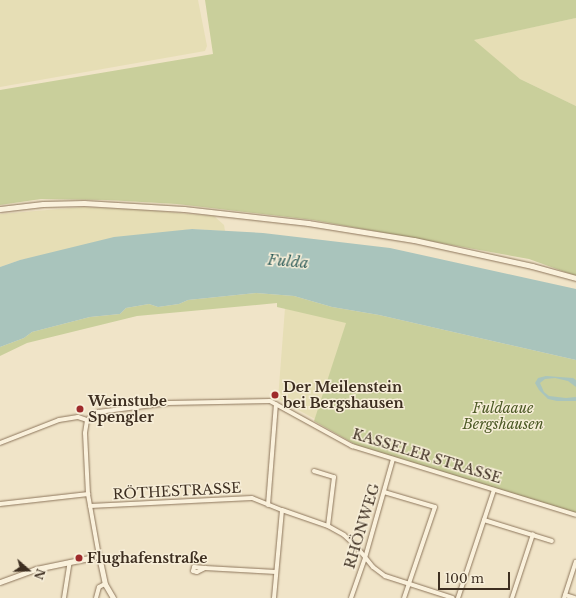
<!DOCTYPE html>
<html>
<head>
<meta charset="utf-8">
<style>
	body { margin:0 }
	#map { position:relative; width:576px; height:598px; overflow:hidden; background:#f0e4c8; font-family:"Libre Baskerville",serif }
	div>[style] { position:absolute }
	.farmland>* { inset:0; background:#e6deb5 }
	.green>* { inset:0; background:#c9cf9b }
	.water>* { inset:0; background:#a9c4bc }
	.roads { filter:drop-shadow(0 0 1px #8d765c) drop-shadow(0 0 1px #8d765c) }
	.minor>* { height:4px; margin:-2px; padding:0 2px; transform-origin:2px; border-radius:2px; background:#faf1dc }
	.tertiary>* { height:5px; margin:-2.5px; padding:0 2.5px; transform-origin:2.5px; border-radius:2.5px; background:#faf1dc }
	.dots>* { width:11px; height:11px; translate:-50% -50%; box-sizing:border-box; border:2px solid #f7eed8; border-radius:50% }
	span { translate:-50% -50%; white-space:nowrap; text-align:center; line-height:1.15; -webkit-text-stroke:3px #f7eed8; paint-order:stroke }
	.poi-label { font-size:14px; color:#3d2e20; font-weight:700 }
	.left { translate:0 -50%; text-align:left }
	.park-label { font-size:14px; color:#4d5a26; font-style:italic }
	.street-label { font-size:14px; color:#3d2e20 }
	.water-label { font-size:15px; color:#2f5d5a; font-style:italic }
	.north { position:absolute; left:8px; top:550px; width:40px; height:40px; -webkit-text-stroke:3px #f7eed8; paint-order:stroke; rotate:110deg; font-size:11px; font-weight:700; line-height:16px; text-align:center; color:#3d2e20 }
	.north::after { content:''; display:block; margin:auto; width:14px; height:18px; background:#3d2e20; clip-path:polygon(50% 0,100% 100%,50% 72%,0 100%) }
	.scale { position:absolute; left:438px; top:572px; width:72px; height:18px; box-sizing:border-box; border:2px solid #3d2e20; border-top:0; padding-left:5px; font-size:12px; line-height:14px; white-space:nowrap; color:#3d2e20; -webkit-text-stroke:3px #f7eed8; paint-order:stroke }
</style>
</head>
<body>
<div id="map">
	<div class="farmland">
		<i style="clip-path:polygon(0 0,198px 0,207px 46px,205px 51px,0 87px)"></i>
		<i style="clip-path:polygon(576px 18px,576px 106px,520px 79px,473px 40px)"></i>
		<i style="clip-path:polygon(83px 207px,145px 210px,214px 216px,224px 225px,225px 231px,192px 229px,20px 260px,0 267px,0 214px)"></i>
		<i style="clip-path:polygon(285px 308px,347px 322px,315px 419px,278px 399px)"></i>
	</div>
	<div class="green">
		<i style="clip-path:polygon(205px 0,576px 0,576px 18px,474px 40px,520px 79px,576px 106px,576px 276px,529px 259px,313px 220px,177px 204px,107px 200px,41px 199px,0 205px,0 90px,213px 54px)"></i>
		<i style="clip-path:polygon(256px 293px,294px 296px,332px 307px,379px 315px,576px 360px,576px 513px,358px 446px,314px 421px,346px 323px,277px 307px,277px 303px,137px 316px,27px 343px,0 356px,0 347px,24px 338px,32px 332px,90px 317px,120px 314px,126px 308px,149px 304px,158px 307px,179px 304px,188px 300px)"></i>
	</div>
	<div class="water">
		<i style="clip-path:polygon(192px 229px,263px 233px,390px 248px,576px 289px,576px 360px,379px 315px,332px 307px,294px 296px,256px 293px,188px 300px,179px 304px,158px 307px,149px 304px,126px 308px,120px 314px,90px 317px,32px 332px,24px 338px,0 347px,0 267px,20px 260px,114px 237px)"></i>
		<i style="clip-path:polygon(546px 376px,573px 378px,576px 380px,576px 387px,568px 381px,555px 378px,545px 379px,540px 383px,544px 392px,549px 396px,566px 398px,576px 397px,576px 401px,557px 401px,548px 399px,539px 390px,535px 383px,538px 378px)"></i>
	</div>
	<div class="roads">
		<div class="minor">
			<i style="left:0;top:443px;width:63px;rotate:-21.3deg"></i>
			<i style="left:59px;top:420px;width:19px;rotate:-9deg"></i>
			<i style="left:78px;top:417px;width:9px;rotate:18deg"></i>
			<i style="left:314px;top:471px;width:21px;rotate:17deg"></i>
			<i style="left:334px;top:477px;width:49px;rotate:97deg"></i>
			<i style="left:384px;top:492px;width:53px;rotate:16.4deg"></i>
			<i style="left:435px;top:507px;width:96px;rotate:108.8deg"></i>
			<i style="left:0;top:504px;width:89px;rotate:-6.5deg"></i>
			<i style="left:268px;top:505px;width:101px;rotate:-85.5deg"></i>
			<i style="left:90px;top:506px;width:162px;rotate:-2.8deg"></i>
			<i style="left:252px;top:498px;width:32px;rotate:22deg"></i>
			<i style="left:282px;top:510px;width:49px;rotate:19.2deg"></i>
			<i style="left:328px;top:526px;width:18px;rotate:29deg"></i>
			<i style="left:344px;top:535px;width:16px;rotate:43deg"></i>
			<i style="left:356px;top:546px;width:27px;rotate:51deg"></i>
			<i style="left:373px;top:567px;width:15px;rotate:37deg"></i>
			<i style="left:385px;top:576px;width:71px;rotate:17.9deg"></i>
			<i style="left:484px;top:520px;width:71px;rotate:17.2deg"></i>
			<i style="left:99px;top:556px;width:63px;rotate:-100.1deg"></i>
			<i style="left:88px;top:494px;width:61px;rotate:-92.8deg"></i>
			<i style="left:85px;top:433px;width:13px;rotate:-81deg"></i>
			<i style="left:87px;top:420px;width:14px;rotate:-36deg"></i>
			<i style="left:98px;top:412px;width:71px;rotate:-7.3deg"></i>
			<i style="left:168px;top:403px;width:102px;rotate:-1.1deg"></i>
			<i style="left:270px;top:401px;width:94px;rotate:28.8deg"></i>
			<i style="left:352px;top:446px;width:234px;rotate:17.1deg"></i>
			<i style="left:205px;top:568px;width:11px;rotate:-175deg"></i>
			<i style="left:194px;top:567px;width:4px;rotate:104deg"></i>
			<i style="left:193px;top:571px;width:4px;rotate:14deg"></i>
			<i style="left:197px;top:572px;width:9px;rotate:-27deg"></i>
			<i style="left:205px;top:568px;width:71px;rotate:3.2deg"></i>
			<i style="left:565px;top:595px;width:10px;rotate:17deg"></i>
			<i style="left:64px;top:598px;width:36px;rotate:-81deg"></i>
			<i style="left:96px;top:598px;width:11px;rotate:-75deg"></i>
			<i style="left:99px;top:587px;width:7px;rotate:-27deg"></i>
			<i style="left:274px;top:598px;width:88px;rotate:-84.8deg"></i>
			<i style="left:351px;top:598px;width:42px;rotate:-70.7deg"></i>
			<i style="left:365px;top:558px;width:103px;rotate:-74.2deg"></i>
			<i style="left:458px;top:598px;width:114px;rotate:-71.6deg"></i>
			<i style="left:512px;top:598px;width:67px;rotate:-71.8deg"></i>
			<i style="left:564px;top:598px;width:38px;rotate:-72deg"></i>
		</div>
		<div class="tertiary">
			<i style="left:0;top:209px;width:43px;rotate:-6.6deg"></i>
			<i style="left:43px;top:204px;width:41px;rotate:-1.4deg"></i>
			<i style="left:84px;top:203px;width:100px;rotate:3.4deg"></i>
			<i style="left:184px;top:209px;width:125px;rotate:6.4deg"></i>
			<i style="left:308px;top:223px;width:107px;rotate:9.1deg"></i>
			<i style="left:414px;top:240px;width:121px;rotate:12.4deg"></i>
			<i style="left:532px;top:266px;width:46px;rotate:15.3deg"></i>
			<i style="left:0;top:582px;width:38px;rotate:-20deg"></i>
			<i style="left:36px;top:569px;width:64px;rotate:-11.7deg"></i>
			<i style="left:99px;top:556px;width:29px;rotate:78deg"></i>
			<i style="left:105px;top:584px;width:16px;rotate:60deg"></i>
		</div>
	</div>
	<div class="dots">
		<i style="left:275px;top:395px;background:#9e2a2b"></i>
		<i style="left:80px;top:409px;background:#9e2a2b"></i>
		<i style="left:79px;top:558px;background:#9e2a2b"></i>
	</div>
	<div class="poi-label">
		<span class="left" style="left:283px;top:395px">Der Meilenstein<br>bei Bergshausen</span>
		<span class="left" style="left:88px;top:409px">Weinstube<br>Spengler</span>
		<span class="left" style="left:87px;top:558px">Flughafenstraße</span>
	</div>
	<div class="park-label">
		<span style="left:503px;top:416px">Fuldaaue<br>Bergshausen</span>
	</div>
	<div class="street-label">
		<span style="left:427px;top:456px;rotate:17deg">KASSELER STRASSE</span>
		<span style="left:177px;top:491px;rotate:-3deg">RÖTHESTRASSE</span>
		<span style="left:362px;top:526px;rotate:-73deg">RHÖNWEG</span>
	</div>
	<div class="water-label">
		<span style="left:288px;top:261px;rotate:5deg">Fulda</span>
	</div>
	<div class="north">N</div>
	<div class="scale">100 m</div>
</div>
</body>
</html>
